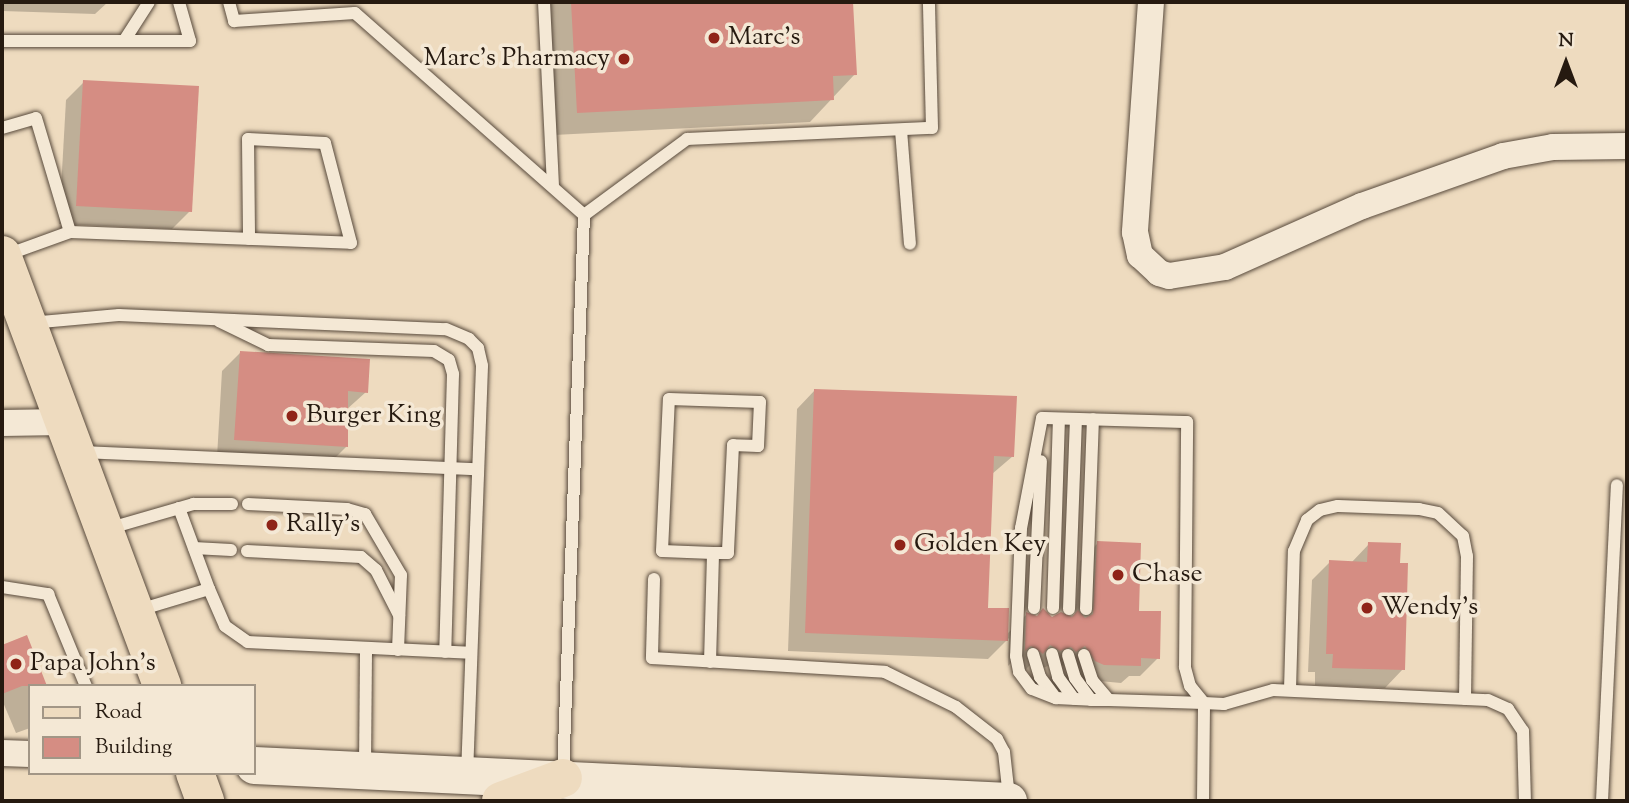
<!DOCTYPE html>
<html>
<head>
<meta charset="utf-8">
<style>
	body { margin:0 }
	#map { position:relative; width:1629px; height:803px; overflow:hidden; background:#eedbbf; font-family:"Sorts Mill Goudy",serif }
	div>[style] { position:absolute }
	.shadow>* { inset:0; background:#0003 }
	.building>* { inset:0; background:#d58d83 }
	.roads { filter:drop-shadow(0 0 2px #584a3c) drop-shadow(0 0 2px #584a3c) }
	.lane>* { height:12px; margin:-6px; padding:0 6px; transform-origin:6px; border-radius:6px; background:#f4e8d5 }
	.street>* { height:26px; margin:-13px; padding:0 13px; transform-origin:13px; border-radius:13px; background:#f4e8d5 }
	.secondary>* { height:37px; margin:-18.5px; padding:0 18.5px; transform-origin:18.5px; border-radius:18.5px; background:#f4e8d5 }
	.primary>* { height:38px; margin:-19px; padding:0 19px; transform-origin:19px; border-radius:19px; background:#eedbbf }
	.dots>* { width:19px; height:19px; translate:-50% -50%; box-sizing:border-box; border:4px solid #f4e8d5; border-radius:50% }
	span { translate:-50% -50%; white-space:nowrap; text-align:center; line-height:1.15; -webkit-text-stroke:7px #f4e8d5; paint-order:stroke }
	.poi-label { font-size:26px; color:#261a10 }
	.left { translate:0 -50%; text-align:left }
	.right { translate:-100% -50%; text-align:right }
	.frame { position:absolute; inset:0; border:4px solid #261a10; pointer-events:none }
	.legend { position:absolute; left:28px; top:684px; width:228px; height:91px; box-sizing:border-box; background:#f4e8d5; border:2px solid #a29686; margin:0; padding:9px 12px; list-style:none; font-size:21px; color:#261a10 }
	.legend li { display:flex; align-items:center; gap:14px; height:35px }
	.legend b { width:35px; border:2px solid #a29686 }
	.north { position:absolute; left:1531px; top:28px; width:70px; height:70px; -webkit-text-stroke:5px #f4e8d5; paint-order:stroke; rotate:0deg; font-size:19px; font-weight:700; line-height:28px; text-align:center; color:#261a10 }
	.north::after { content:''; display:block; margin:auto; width:24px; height:32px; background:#261a10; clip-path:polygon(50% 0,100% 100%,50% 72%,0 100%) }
</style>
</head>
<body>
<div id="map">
	<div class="shadow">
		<i style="clip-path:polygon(2px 2px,108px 2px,95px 14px,2px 11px)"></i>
		<i style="clip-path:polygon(547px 2px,851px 2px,855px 74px,810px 122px,554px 135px)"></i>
		<i style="clip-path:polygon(84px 82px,190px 211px,172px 229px,59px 224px,66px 100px)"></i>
		<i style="clip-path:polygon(240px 353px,366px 392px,346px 410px,346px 447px,328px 465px,217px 457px,222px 371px)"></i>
		<i style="clip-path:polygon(815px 390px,1013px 456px,992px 474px,986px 609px,1006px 635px,1027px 614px,1052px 619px,1075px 615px,1080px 561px,1098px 543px,1158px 658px,1140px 676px,1129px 676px,1121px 683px,1077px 679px,1067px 663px,1057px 669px,1052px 664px,1041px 669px,1032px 663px,1024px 671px,1012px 662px,1008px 666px,1009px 638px,988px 659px,788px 651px,797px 409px)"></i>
		<i style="clip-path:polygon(1369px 544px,1398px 564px,1403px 669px,1385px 688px,1315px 685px,1315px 672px,1308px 672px,1312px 580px,1330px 562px,1351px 563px)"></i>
		<i style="clip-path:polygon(26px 637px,30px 728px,16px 733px,2px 700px,2px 647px)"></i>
	</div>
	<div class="building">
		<i style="clip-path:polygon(571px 2px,853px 2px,857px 75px,833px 76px,834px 100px,577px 113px)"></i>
		<i style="clip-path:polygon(83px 80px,199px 86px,192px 212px,76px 206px)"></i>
		<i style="clip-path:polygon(240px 351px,370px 359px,368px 393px,348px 391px,348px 447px,234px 440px)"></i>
		<i style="clip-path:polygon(814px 389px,1017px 396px,1014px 457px,994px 456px,988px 608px,1009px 608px,1008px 641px,805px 633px)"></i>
		<i style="clip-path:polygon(1097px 541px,1141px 543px,1139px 611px,1161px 611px,1160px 659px,1141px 658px,1141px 666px,1104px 665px,1095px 661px,1085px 646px,1076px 652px,1071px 647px,1060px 651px,1050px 645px,1043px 654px,1031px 646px,1025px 651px,1026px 612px,1037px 616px,1043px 608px,1052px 617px,1061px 612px,1072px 617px,1078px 610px,1085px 618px,1093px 614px)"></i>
		<i style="clip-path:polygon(1368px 542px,1401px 543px,1400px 563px,1408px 563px,1405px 670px,1332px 668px,1333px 654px,1326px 654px,1329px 560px,1367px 562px)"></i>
		<i style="clip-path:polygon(27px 635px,47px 686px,22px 686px,2px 694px,2px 645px)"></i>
	</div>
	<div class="roads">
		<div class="lane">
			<i style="left:229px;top:2px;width:20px;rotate:75deg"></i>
			<i style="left:234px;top:21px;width:121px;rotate:-3.8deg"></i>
			<i style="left:355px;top:13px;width:305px;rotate:41.4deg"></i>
			<i style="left:584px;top:215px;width:560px;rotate:92.15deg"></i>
			<i style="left:544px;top:2px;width:185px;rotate:87.2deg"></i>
			<i style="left:2px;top:41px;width:188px"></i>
			<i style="left:190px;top:41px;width:41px;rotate:-105.8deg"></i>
			<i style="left:124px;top:41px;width:46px;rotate:-57.3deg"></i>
			<i style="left:2px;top:128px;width:35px;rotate:-16deg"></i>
			<i style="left:36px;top:118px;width:119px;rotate:73.4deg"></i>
			<i style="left:70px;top:232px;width:68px;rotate:160.2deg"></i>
			<i style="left:901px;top:130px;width:114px;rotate:85.5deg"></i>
			<i style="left:584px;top:215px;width:128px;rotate:-36.4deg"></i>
			<i style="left:687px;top:139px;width:245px;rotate:-2.6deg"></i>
			<i style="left:932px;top:128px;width:126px;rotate:-91.4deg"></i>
			<i style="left:70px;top:232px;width:281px;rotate:2.2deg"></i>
			<i style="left:351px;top:243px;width:103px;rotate:-104.6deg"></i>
			<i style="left:325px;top:143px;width:77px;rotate:-177deg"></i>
			<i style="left:248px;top:139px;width:100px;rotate:89.4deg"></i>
			<i style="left:219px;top:321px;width:55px;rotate:26.1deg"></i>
			<i style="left:268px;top:345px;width:166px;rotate:2.1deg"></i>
			<i style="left:434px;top:351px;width:17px;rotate:31deg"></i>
			<i style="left:449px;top:360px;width:15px;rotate:74deg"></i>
			<i style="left:453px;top:374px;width:278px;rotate:91.6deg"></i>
			<i style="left:30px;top:323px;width:89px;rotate:-5.1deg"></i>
			<i style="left:119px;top:315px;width:327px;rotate:2.5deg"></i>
			<i style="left:446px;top:329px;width:25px;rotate:23deg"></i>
			<i style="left:469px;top:339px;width:13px;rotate:45deg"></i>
			<i style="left:478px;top:348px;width:18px;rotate:77deg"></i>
			<i style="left:482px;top:366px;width:407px;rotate:92.1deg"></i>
			<i style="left:82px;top:452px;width:394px;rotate:2.5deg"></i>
			<i style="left:248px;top:504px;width:99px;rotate:2.9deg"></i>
			<i style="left:347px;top:509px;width:19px;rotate:16deg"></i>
			<i style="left:365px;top:514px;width:71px;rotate:59.5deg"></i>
			<i style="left:401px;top:575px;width:75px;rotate:92.3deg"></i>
			<i style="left:179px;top:508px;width:86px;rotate:69.7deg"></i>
			<i style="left:107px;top:529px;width:90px;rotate:-16.2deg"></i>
			<i style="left:193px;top:504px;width:39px"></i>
			<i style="left:194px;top:548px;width:37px;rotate:3deg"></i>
			<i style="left:247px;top:551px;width:114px;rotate:3deg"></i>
			<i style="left:361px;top:557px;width:20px;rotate:41deg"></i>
			<i style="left:376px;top:570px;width:51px;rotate:62.9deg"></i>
			<i style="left:654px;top:579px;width:79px;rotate:91.5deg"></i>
			<i style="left:652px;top:658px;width:233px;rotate:3.4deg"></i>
			<i style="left:885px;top:672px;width:79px;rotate:26.2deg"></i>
			<i style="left:956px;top:707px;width:52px;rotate:38deg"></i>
			<i style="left:997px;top:739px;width:15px;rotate:62deg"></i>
			<i style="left:1004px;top:752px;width:45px;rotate:83.7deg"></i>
			<i style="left:2px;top:587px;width:47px;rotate:8.7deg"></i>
			<i style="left:48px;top:594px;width:100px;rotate:67.6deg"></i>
			<i style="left:1034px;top:608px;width:147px;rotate:-87.3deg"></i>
			<i style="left:1053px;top:608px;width:189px;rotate:-88.2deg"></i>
			<i style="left:1069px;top:609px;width:190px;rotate:-87.9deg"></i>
			<i style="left:1086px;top:609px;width:190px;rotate:-87.9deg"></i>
			<i style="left:139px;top:610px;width:73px;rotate:-16.7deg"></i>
			<i style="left:209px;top:589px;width:40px;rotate:66.6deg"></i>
			<i style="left:225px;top:626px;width:28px;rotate:35deg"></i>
			<i style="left:248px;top:642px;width:221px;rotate:2.8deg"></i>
			<i style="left:1033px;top:654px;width:24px;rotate:73deg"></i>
			<i style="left:1040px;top:677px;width:26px;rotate:53deg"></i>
			<i style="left:1052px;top:654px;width:24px;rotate:75deg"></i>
			<i style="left:1058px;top:677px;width:27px;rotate:54deg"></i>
			<i style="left:1068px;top:655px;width:24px;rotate:73deg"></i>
			<i style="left:1075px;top:678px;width:27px;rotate:54deg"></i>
			<i style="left:1084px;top:655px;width:26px;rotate:72deg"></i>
			<i style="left:1092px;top:680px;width:26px;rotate:50deg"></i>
			<i style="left:710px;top:662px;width:109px;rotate:-88.4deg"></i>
			<i style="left:713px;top:553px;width:51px;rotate:-177.8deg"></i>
			<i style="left:662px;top:551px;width:152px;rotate:-87.4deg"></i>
			<i style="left:669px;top:399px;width:91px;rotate:1.9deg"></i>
			<i style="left:760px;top:402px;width:44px;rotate:92.6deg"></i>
			<i style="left:758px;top:446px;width:25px;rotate:-178deg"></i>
			<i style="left:733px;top:445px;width:108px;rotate:92.7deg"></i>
			<i style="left:728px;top:553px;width:15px;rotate:180deg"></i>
			<i style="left:1290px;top:690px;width:139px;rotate:-88.4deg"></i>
			<i style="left:1294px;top:551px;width:34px;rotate:-67deg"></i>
			<i style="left:1307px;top:520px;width:16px;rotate:-38deg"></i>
			<i style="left:1320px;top:510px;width:18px;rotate:-13deg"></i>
			<i style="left:1338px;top:506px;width:81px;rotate:2.1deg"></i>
			<i style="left:1419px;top:509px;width:19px;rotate:12deg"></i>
			<i style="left:1438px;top:513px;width:34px;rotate:43deg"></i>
			<i style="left:1463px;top:536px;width:20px;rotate:79deg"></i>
			<i style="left:1467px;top:556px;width:143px;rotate:90.8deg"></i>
			<i style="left:365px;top:767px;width:119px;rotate:-89.5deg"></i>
			<i style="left:1203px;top:801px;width:98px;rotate:-89.4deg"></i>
			<i style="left:1204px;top:703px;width:22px;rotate:-129deg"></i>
			<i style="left:1190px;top:686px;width:20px;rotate:-105deg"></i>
			<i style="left:1185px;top:667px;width:245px;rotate:-89.5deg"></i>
			<i style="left:1187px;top:422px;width:145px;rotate:-178.4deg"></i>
			<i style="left:1042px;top:418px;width:112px;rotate:100.8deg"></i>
			<i style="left:1021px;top:528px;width:128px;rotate:92.2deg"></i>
			<i style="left:1016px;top:656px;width:16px;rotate:79deg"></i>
			<i style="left:1019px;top:672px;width:21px;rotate:53deg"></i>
			<i style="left:1032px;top:689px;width:26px;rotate:21deg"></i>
			<i style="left:1056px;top:698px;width:35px;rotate:3deg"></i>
			<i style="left:1091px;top:700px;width:18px"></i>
			<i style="left:1109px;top:700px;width:95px;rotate:1.8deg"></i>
			<i style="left:1204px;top:703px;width:20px;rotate:3deg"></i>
			<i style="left:1224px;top:704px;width:51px;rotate:-15.9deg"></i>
			<i style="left:1273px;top:690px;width:215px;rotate:2.7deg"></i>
			<i style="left:1488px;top:700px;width:22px;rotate:24deg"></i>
			<i style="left:1508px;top:709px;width:27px;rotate:56deg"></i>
			<i style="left:1523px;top:731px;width:70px;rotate:88.4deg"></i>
			<i style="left:1602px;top:801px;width:316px;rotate:-87.3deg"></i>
		</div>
		<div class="street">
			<i style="left:1151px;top:2px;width:231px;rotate:94deg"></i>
			<i style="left:1135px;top:232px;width:24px;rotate:78deg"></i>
			<i style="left:1140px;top:255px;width:26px;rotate:43deg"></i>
			<i style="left:1159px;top:273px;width:10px;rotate:17deg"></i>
			<i style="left:1169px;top:276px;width:57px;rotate:-9.1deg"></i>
			<i style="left:1225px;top:267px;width:150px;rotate:-24deg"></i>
			<i style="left:1362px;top:206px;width:150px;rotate:-19.5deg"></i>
			<i style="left:1503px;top:156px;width:51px;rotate:-10.2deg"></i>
			<i style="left:1553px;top:147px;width:74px;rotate:-0.8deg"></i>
			<i style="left:2px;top:423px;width:62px;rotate:-0.9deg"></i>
			<i style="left:2px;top:753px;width:28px;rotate:2deg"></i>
		</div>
		<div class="secondary">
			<i style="left:254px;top:765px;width:755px;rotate:2.73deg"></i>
		</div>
		<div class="primary">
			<i style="left:2px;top:255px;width:460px;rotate:69.6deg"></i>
			<i style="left:195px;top:773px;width:30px;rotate:70deg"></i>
			<i style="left:501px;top:801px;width:66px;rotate:-20.4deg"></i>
		</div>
	</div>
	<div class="dots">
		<i style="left:714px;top:38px;background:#8f2418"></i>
		<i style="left:624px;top:59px;background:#8f2418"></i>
		<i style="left:292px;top:416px;background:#8f2418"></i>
		<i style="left:272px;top:525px;background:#8f2418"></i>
		<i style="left:900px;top:545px;background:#8f2418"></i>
		<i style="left:1118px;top:575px;background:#8f2418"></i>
		<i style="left:1367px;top:608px;background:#8f2418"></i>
		<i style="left:16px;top:664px;background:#8f2418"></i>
	</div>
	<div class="poi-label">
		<span class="left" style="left:728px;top:38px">Marc's</span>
		<span class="right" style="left:610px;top:59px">Marc's Pharmacy</span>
		<span class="left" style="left:306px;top:416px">Burger King</span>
		<span class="left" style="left:286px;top:525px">Rally's</span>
		<span class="left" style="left:914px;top:545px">Golden Key</span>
		<span class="left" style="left:1132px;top:575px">Chase</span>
		<span class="left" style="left:1381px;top:608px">Wendy's</span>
		<span class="left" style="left:30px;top:664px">Papa John's</span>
	</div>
	<div class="frame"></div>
	<ul class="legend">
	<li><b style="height:9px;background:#eedbbf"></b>Road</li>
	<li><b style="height:19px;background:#d58d83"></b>Building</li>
	</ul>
	<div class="north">N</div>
</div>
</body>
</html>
